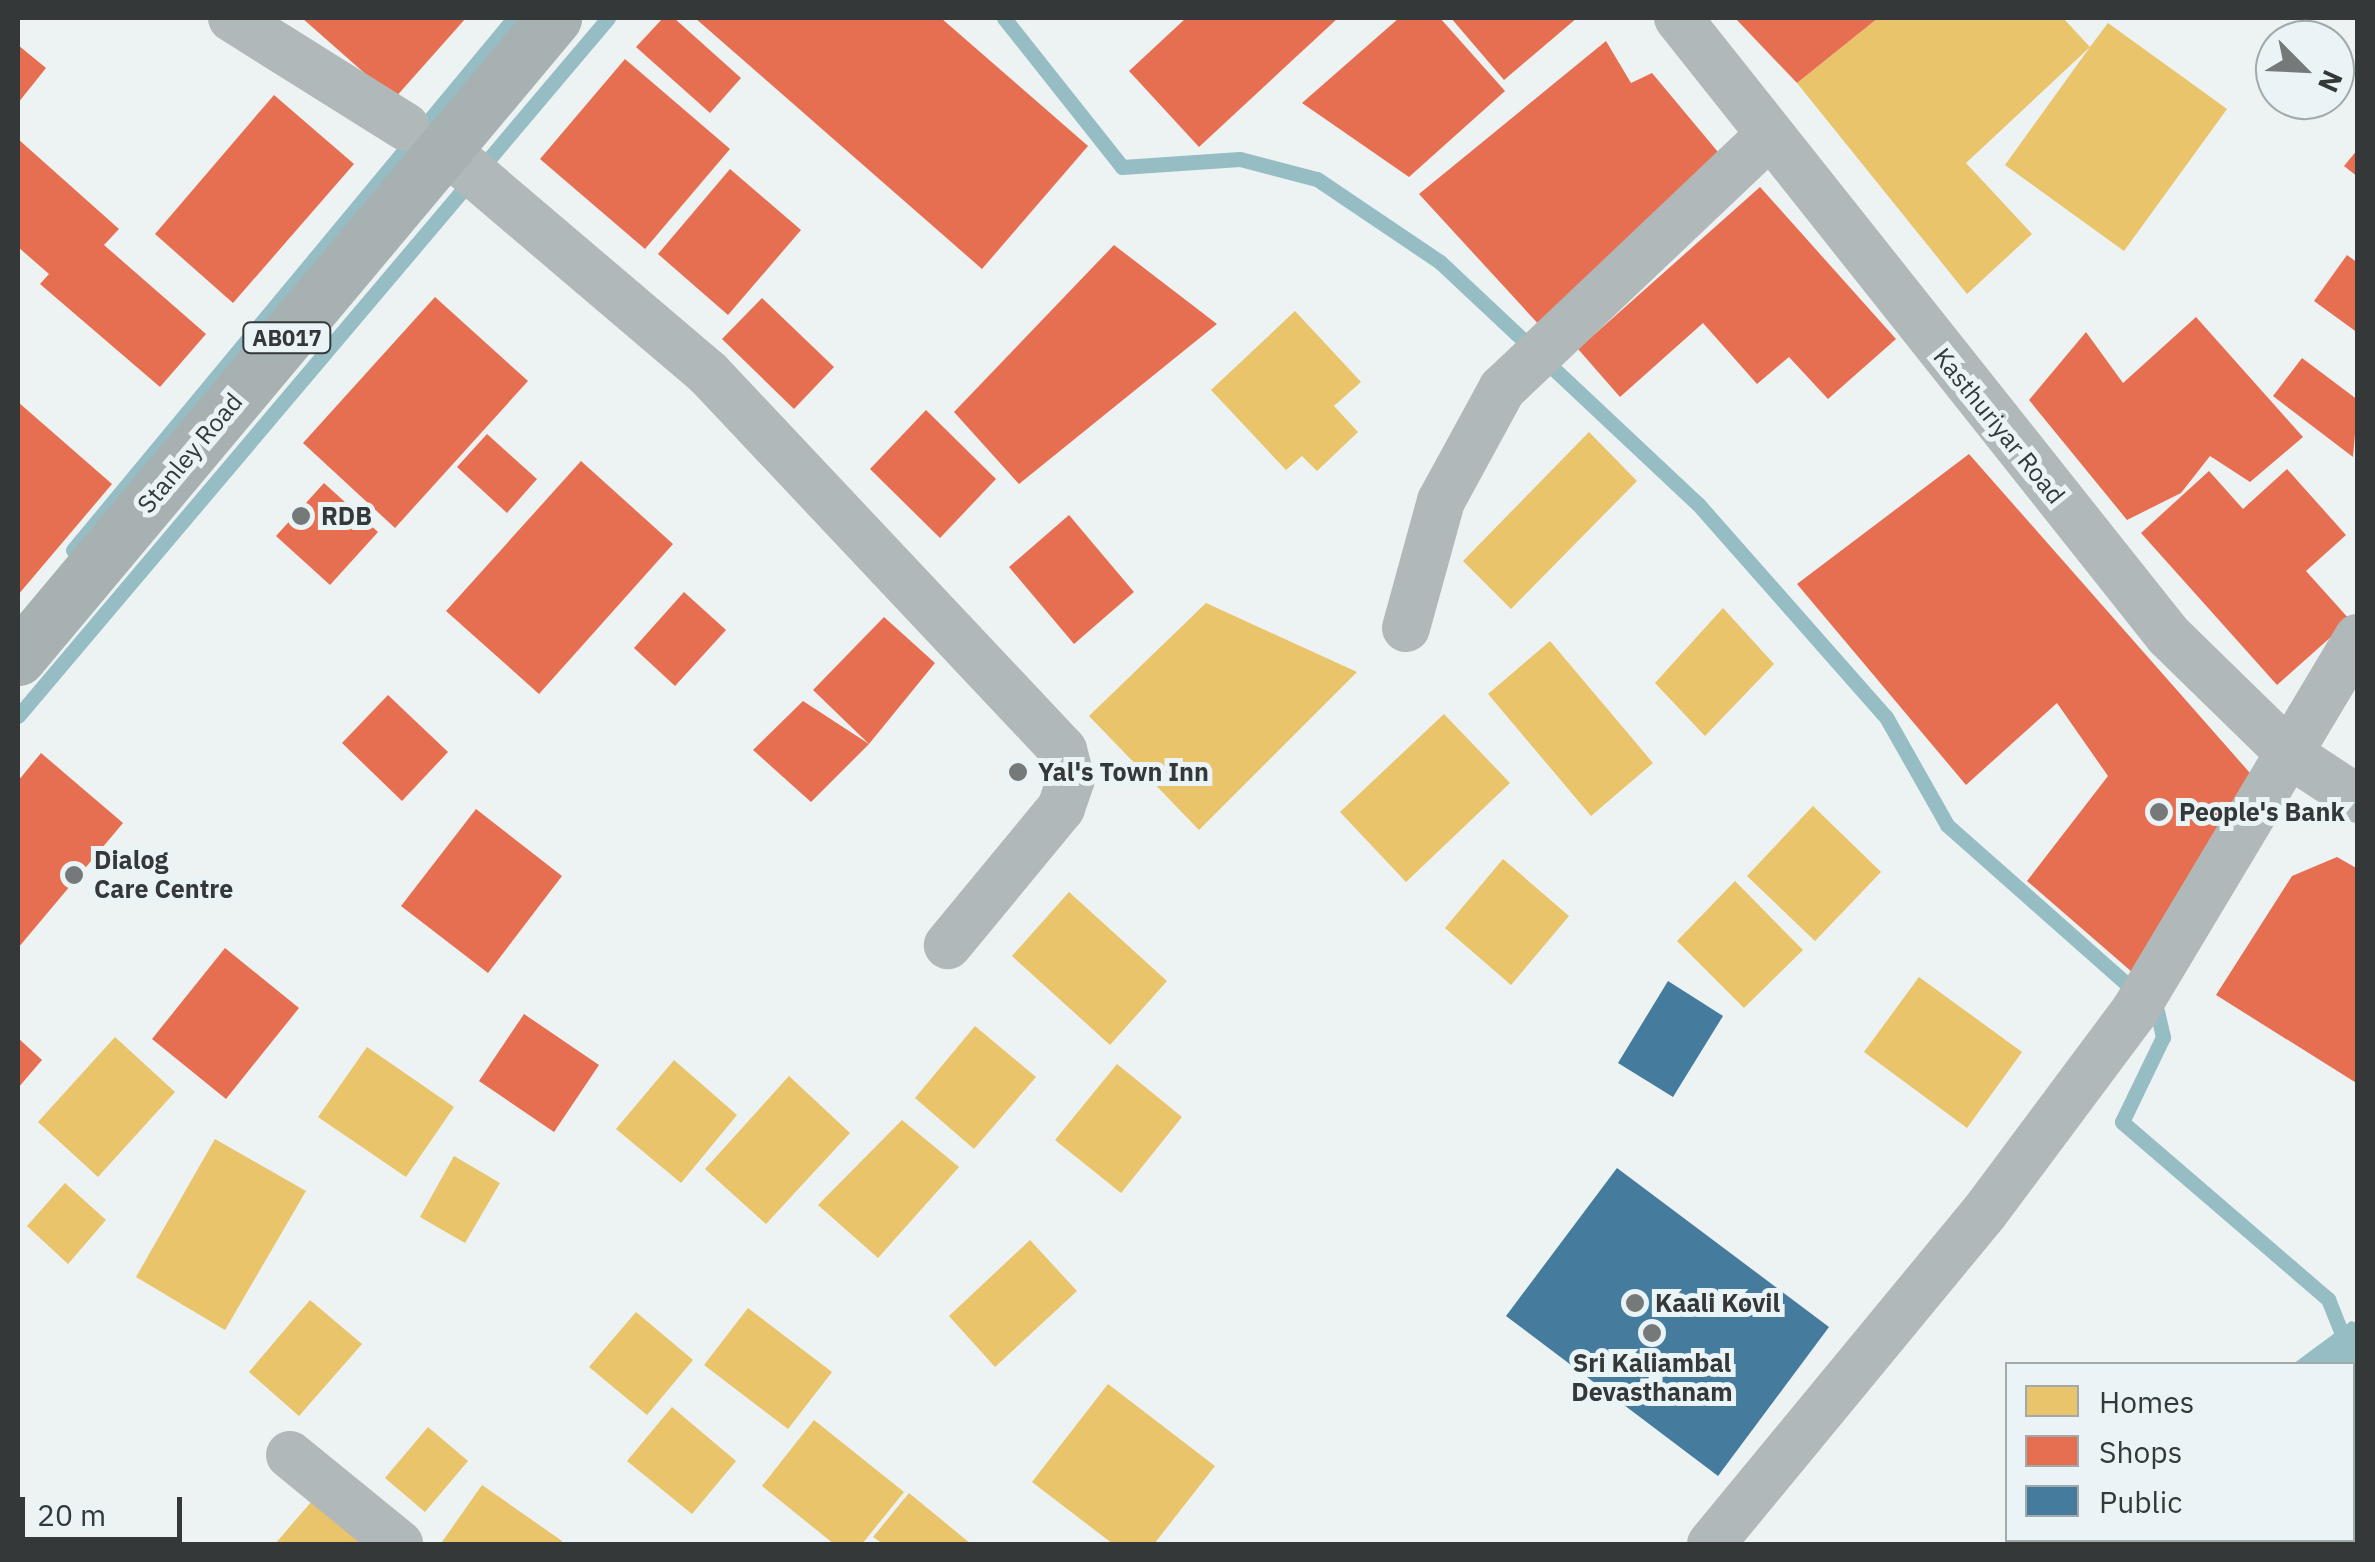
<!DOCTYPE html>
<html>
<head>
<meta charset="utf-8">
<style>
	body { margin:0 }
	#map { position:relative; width:2375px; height:1562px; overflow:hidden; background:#edf2f3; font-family:"IBM Plex Sans",sans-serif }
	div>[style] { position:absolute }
	.water>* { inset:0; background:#96bdc4 }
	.homes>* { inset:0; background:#e9c46a }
	.shops>* { inset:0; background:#e76f51 }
	.public>* { inset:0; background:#457b9d }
	.stream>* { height:15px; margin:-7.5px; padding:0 7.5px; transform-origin:7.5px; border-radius:7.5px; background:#96bdc4 }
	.minor>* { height:48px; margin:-24px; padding:0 24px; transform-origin:24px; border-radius:24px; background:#b1b8b9 }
	.primary>* { height:55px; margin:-27.5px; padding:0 27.5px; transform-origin:27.5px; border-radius:27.5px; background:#a7b1b2 }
	.dots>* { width:28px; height:28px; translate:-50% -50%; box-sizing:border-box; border:5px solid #eaf4f6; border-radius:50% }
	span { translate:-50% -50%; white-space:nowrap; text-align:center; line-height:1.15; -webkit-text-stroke:10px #eaf4f6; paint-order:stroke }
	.shield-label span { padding:2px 8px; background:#eaf4f6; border:2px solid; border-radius:8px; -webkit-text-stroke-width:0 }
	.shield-label { font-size:22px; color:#343839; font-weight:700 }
	.street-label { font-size:25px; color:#343839 }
	.poi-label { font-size:25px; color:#343839; font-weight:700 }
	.left { translate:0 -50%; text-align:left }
	.frame { position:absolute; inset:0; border:20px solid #343839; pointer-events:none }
	.legend { position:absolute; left:2005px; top:1362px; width:350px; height:180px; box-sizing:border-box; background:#eaf4f6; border:2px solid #a1a9aa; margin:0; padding:12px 18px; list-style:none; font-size:30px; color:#343839 }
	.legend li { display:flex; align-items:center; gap:20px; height:50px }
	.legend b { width:50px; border:2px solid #a1a9aa }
	.north { position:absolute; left:2255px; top:20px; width:100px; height:100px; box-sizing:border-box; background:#eaf4f6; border:2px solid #a1a9aa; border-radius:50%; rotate:114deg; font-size:28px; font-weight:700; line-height:40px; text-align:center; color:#343839 }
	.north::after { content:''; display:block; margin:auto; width:35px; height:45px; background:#75797a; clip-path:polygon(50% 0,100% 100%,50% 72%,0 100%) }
	.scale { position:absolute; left:20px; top:1497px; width:162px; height:45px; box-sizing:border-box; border:5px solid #343839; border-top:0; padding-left:12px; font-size:30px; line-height:35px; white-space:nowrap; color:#343839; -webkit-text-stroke:8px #eaf4f6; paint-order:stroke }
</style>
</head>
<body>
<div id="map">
	<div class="water">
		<i style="clip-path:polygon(2351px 1321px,2358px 1323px,2357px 1544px,2154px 1544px,2352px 1540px,2352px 1364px,2293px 1364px)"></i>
	</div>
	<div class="homes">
		<i style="clip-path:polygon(1878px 18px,2063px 18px,2090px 47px,2108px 23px,2227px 109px,2124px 251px,2005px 165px,2090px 47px,1966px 163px,2032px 234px,1967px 294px,1797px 83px)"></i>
		<i style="clip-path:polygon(1295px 311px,1361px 382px,1334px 406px,1358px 432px,1317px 471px,1302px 456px,1286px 470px,1211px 390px)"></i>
		<i style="clip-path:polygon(1589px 432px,1637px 481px,1511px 609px,1463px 561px)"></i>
		<i style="clip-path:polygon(1206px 603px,1357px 672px,1199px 830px,1089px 716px)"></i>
		<i style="clip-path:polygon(1723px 608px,1774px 664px,1705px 736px,1655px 683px)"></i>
		<i style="clip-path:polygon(1550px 641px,1653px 763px,1591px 816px,1488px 694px)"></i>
		<i style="clip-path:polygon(1444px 714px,1510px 783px,1406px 882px,1340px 812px)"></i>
		<i style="clip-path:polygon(1813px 806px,1881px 872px,1815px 941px,1747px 876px)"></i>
		<i style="clip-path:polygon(1503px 859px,1569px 916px,1511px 985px,1445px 928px)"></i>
		<i style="clip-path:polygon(1735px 881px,1803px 950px,1744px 1008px,1677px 941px)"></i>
		<i style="clip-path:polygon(1069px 892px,1167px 981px,1110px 1045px,1012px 956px)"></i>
		<i style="clip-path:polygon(1919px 977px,2022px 1052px,1967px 1128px,1864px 1052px)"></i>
		<i style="clip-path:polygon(975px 1026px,1036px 1077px,974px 1149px,915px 1098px)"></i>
		<i style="clip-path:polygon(115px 1037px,175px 1092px,98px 1177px,38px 1122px)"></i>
		<i style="clip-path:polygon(367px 1047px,454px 1107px,406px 1177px,318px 1117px)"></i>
		<i style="clip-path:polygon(674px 1060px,737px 1115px,681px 1183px,616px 1129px)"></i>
		<i style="clip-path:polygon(1117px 1064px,1182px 1117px,1121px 1193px,1055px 1140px)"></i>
		<i style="clip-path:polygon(789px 1076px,850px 1133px,766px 1224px,705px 1169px)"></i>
		<i style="clip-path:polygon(902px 1120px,959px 1167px,878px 1258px,818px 1205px)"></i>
		<i style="clip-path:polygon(215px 1139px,306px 1191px,225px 1330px,136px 1277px)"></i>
		<i style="clip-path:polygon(454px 1156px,500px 1183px,465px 1243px,420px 1217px)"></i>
		<i style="clip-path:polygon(65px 1183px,106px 1220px,68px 1264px,27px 1226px)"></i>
		<i style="clip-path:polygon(1030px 1240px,1077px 1291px,995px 1367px,949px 1316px)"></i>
		<i style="clip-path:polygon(310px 1300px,362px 1344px,299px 1416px,249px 1372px)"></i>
		<i style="clip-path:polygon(748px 1308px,832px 1372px,788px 1429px,704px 1365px)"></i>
		<i style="clip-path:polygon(636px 1312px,693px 1360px,647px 1415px,589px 1367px)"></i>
		<i style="clip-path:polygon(1108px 1384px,1215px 1466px,1154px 1544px,1113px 1544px,1032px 1482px)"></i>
		<i style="clip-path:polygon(672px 1407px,736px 1461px,692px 1514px,627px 1461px)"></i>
		<i style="clip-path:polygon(814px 1420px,904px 1492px,862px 1544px,834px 1544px,762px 1486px)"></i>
		<i style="clip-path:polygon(428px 1427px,468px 1461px,425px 1512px,385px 1478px)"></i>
		<i style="clip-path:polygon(482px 1485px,562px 1541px,560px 1544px,442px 1542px)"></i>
		<i style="clip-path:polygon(909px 1493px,971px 1544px,883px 1544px,873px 1537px)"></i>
		<i style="clip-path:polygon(318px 1494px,376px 1544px,275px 1544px)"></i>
	</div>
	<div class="shops">
		<i style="clip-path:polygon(302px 18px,466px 18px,394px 99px)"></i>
		<i style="clip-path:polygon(663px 18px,674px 18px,741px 78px,710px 113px,636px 47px)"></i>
		<i style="clip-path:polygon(695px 18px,941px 18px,1088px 146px,982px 269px)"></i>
		<i style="clip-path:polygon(1186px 18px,1338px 18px,1199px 147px,1129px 71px)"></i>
		<i style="clip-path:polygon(1399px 18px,1440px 18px,1505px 91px,1409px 177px,1302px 103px)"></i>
		<i style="clip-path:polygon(1451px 18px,1577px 18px,1504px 80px)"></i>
		<i style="clip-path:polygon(1735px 18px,1878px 18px,1797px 83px)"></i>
		<i style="clip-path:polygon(1606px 41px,1631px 83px,1652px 73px,1723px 158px,1542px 328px,1419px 194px)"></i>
		<i style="clip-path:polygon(18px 45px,46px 68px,18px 103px)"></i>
		<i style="clip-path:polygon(625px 59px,730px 149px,645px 249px,540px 159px)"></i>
		<i style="clip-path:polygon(274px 95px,354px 164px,233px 303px,155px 234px)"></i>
		<i style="clip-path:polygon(18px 139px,119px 229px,104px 245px,206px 334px,160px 387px,40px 284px,49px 274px,18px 247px)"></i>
		<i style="clip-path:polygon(2358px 149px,2358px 177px,2344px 166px)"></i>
		<i style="clip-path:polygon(730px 169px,801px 230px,728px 315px,658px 254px)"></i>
		<i style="clip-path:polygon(1760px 187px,1896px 339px,1828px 399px,1789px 357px,1757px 384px,1703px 323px,1620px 397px,1578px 349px)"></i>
		<i style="clip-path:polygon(1114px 245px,1217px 324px,1019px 484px,954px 412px)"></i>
		<i style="clip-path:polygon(2347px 255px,2358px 263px,2358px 333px,2314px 301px)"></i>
		<i style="clip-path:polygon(435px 297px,528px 381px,395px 528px,303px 443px)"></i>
		<i style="clip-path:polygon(762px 298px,834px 367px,794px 409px,722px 339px)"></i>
		<i style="clip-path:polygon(2196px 317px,2303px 437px,2250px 482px,2210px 456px,2181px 493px,2127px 520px,2029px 400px,2086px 332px,2123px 383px)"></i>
		<i style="clip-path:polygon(2302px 358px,2358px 400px,2353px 457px,2273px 396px)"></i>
		<i style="clip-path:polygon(18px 402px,112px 484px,18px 595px)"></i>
		<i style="clip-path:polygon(926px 410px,996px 479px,940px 538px,870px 469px)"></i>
		<i style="clip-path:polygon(487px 434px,537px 479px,507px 513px,457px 467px)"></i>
		<i style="clip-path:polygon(1969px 454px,2257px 781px,2132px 972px,2027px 881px,2108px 776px,2057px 703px,1966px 785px,1797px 584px)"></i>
		<i style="clip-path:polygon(581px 461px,673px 544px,539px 694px,446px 611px)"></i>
		<i style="clip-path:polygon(2287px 469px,2346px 535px,2306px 571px,2350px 620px,2277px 685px,2141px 533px,2209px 471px,2243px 509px)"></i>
		<i style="clip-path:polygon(324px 483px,378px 532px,330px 585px,276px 536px)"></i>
		<i style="clip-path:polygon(1069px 515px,1134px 592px,1074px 644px,1009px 567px)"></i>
		<i style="clip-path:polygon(684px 592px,726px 630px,675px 686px,634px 648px)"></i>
		<i style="clip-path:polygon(884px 617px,935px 663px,869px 744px,813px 690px)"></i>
		<i style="clip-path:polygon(388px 695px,448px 752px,402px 801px,342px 743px)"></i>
		<i style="clip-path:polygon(803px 701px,869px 744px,811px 802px,753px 750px)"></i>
		<i style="clip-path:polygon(41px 753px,123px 823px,18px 948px,18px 781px)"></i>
		<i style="clip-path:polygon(476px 809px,562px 876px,488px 973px,401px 906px)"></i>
		<i style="clip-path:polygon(2337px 857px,2358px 869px,2358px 1084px,2216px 995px,2292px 876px)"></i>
		<i style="clip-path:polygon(225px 948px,299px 1008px,226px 1099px,152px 1039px)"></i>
		<i style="clip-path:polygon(524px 1014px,599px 1065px,554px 1132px,479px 1081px)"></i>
		<i style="clip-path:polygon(18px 1038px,42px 1060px,18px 1088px)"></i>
	</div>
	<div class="public">
		<i style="clip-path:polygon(1668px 981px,1723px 1016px,1673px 1097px,1618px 1063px)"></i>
		<i style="clip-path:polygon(1617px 1168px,1829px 1327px,1718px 1476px,1506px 1316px)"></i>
	</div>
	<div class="stream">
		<i style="left:1004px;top:18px;width:190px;rotate:51.6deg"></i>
		<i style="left:1122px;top:167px;width:118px;rotate:-3.9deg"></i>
		<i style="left:1240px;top:159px;width:80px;rotate:14.6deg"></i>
		<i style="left:1317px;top:179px;width:148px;rotate:34deg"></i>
		<i style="left:1440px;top:262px;width:354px;rotate:43.2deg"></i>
		<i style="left:1698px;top:504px;width:284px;rotate:48.6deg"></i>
		<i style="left:1886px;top:717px;width:124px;rotate:60.5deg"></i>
		<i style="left:1947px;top:825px;width:246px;rotate:41.5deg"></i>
		<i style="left:73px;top:550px;width:691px;rotate:-50.34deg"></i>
		<i style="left:18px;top:716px;width:914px;rotate:-49.79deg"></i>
		<i style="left:2157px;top:1011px;width:27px;rotate:77deg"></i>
		<i style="left:2163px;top:1037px;width:94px;rotate:115.8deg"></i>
		<i style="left:2122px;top:1122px;width:272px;rotate:40.7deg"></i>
		<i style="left:2328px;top:1299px;width:81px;rotate:68.2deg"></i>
	</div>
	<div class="minor">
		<i style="left:232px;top:18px;width:205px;rotate:32.1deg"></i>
		<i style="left:1678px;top:18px;width:788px;rotate:51.54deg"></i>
		<i style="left:2168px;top:635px;width:172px;rotate:44.3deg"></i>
		<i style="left:2291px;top:755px;width:80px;rotate:33.3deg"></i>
		<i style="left:447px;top:151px;width:343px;rotate:40.4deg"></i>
		<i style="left:708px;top:373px;width:518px;rotate:46.72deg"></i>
		<i style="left:1063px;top:750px;width:30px;rotate:75deg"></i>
		<i style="left:1071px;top:779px;width:31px;rotate:109deg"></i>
		<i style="left:1061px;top:808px;width:178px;rotate:129.5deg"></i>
		<i style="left:1406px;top:628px;width:132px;rotate:-74.6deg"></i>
		<i style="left:1441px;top:501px;width:128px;rotate:-61.4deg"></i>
		<i style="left:1502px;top:389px;width:369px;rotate:-43.5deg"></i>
		<i style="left:290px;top:1455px;width:141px;rotate:39.2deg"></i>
		<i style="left:1711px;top:1544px;width:429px;rotate:-50.5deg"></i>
		<i style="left:1984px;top:1213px;width:251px;rotate:-53.3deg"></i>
		<i style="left:2134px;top:1012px;width:436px;rotate:-59.1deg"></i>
	</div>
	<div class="primary">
		<i style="left:18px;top:658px;width:835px;rotate:-50.05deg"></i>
	</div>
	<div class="dots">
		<i style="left:301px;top:516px;background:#75797a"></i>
		<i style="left:1018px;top:772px;background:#75797a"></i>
		<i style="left:2159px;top:812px;background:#75797a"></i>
		<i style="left:74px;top:875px;background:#75797a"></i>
		<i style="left:1635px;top:1303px;background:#75797a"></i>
		<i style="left:1652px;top:1333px;background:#75797a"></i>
	</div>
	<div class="shield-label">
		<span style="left:287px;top:338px">AB017</span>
	</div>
	<div class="street-label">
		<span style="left:1999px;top:426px;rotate:51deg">Kasthuriyar Road</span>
		<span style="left:190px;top:453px;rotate:-50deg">Stanley Road</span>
	</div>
	<div class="poi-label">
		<span class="left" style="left:321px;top:516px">RDB</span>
		<span class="left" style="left:1038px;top:772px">Yal's Town Inn</span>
		<span class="left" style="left:2179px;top:812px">People's Bank</span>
		<span class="left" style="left:94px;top:875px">Dialog<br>Care Centre</span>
		<span class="left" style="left:1655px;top:1303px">Kaali Kovil</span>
		<span style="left:1652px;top:1378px">Sri Kaliambal<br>Devasthanam</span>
	</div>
	<div class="frame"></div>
	<ul class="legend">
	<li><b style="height:28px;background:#e9c46a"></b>Homes</li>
	<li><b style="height:28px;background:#e76f51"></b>Shops</li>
	<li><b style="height:28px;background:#457b9d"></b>Public</li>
	</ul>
	<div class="north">N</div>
	<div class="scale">20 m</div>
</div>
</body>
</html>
